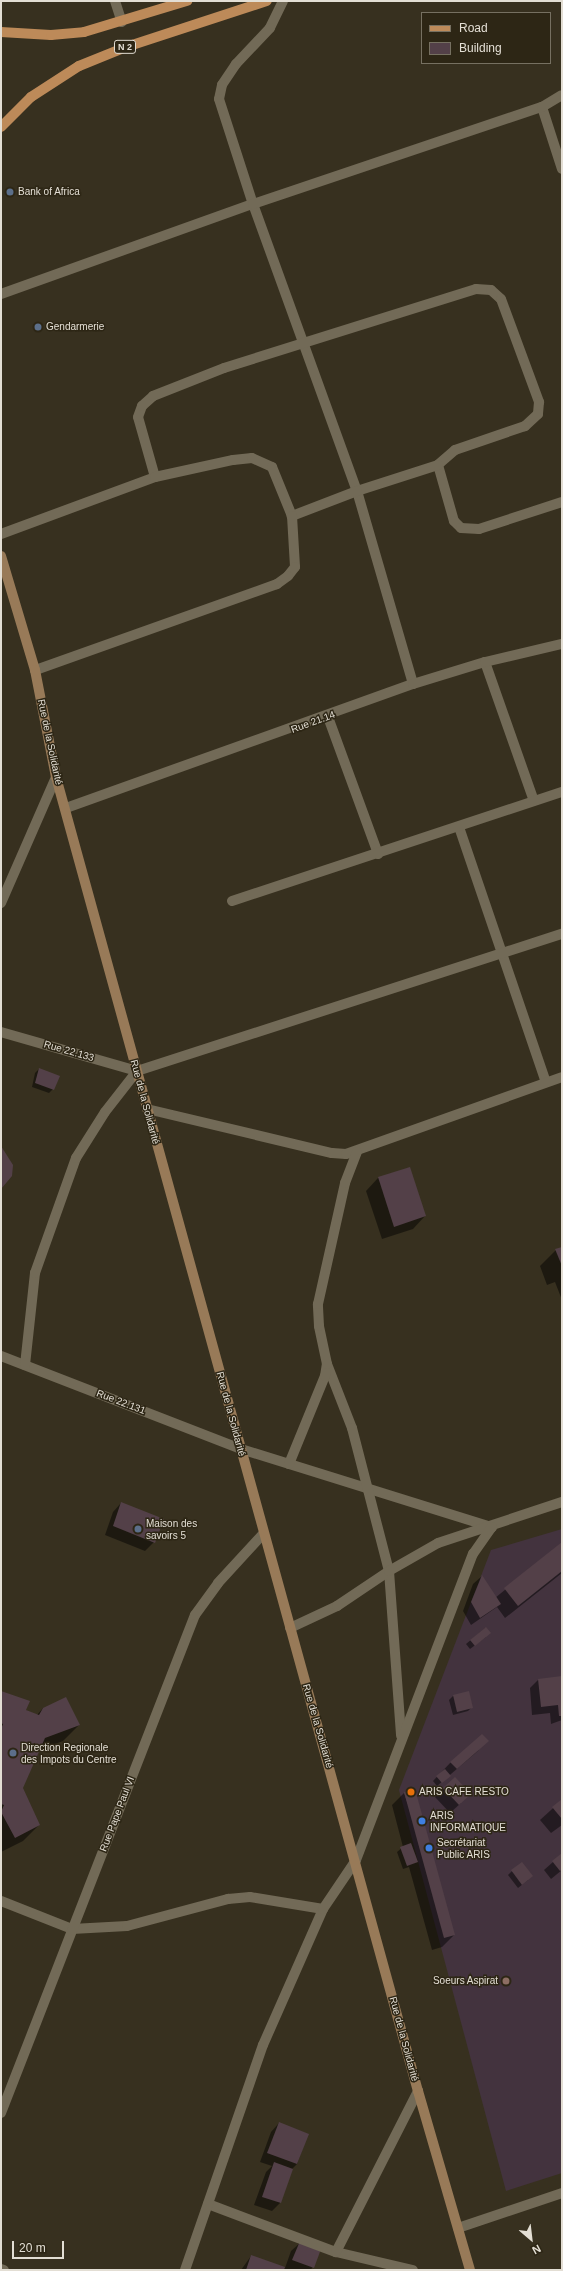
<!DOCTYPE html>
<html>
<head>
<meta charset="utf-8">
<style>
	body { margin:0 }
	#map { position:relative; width:563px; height:2271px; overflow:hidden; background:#37301f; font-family:Arial,sans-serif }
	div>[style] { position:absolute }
	.education>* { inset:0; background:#43333e }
	.shadow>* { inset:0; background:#0007 }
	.building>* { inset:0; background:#534048 }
	.street>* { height:10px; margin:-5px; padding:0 5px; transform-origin:5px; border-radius:5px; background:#726a57 }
	.secondary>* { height:10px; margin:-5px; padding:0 5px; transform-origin:5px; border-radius:5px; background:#987a58 }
	.primary>* { height:10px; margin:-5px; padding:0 5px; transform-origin:5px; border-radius:5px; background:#bd8a59 }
	.dots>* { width:11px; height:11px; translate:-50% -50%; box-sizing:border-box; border:2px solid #2d2615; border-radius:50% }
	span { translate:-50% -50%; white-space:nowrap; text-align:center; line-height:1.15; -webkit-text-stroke:3px #2d2615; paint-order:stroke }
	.shield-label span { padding:1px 3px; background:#2d2615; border:1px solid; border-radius:3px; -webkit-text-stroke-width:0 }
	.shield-label { font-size:9px; color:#e3ded4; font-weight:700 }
	.poi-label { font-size:10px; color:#e3ded4 }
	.left { translate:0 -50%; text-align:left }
	.right { translate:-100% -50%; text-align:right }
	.street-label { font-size:10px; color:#e3ded4 }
	.frame { position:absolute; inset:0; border:2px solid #e3ded4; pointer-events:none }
	.legend { position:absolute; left:421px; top:12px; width:130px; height:52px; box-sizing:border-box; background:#2d2615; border:1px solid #767061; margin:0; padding:5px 7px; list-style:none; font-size:12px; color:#e3ded4 }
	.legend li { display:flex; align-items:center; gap:8px; height:20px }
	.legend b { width:20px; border:1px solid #767061 }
	.north { position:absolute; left:511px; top:2219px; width:40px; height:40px; -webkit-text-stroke:3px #2d2615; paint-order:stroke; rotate:152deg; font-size:11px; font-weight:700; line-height:16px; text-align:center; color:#e3ded4 }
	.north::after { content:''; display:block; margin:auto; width:14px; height:18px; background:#e3ded4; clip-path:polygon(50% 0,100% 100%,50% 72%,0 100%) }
	.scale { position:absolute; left:12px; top:2241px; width:52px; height:18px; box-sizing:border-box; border:2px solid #e3ded4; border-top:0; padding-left:5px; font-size:12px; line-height:14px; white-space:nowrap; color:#e3ded4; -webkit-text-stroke:3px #2d2615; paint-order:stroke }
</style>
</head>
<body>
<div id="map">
	<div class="education">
		<i style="clip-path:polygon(562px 1529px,562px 2173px,506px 2191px,399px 1790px,491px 1550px)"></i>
	</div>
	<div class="shadow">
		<i style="clip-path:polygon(39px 1069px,53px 1089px,49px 1093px,32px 1087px,35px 1073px)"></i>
		<i style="clip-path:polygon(409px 1168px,425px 1216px,413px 1229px,382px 1239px,366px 1191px,378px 1178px)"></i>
		<i style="clip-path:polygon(562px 1248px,562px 1300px,555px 1282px,547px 1285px,540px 1266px,556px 1250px)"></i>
		<i style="clip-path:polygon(121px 1503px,154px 1542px,145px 1551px,105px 1535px,113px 1512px)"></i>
		<i style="clip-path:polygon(562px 1543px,562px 1573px,505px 1618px,497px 1607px,471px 1625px,463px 1611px,473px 1584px,482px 1576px,495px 1598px)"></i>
		<i style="clip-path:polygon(485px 1628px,486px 1637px,470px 1649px,466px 1644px)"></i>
		<i style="clip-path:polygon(562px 1677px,562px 1720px,551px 1724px,550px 1713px,532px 1715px,530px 1688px,538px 1680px)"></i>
		<i style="clip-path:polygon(1px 1692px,25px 1710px,37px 1715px,43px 1708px,79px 1725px,63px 1741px,39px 1750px,22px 1788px,39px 1825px,23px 1841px,1px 1852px)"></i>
		<i style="clip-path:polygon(453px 1696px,472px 1707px,468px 1711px,453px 1715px,449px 1700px)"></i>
		<i style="clip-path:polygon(479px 1750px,437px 1786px,433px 1781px,451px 1762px)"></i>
		<i style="clip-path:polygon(455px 1779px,461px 1803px,450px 1813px,435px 1797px)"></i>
		<i style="clip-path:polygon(404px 1793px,454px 1935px,442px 1947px,432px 1950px,409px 1867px,403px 1869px,397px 1852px,403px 1847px,392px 1805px)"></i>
		<i style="clip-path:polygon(562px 1800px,562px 1825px,551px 1833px,540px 1820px)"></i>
		<i style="clip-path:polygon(562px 1854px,562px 1870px,551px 1879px,544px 1870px)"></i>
		<i style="clip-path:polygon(512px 1871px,528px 1880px,518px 1888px,508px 1875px)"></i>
		<i style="clip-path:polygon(279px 2123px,308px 2134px,297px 2164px,291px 2170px,280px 2203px,272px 2211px,254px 2205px,266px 2172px,272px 2166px,260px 2162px,271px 2132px)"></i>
		<i style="clip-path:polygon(300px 2243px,320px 2250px,311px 2270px,241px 2270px,251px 2256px,285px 2268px,291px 2251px)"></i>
	</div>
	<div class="building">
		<i style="clip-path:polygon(39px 1068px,60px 1076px,54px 1090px,35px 1083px)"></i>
		<i style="clip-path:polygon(1px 1146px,13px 1165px,12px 1176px,1px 1189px)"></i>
		<i style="clip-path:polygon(410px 1167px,426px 1216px,394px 1227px,378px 1177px)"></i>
		<i style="clip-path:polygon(562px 1247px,562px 1266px,555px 1249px)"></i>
		<i style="clip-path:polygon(121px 1502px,164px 1519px,155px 1543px,113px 1526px)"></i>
		<i style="clip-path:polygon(562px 1542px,562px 1571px,518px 1606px,504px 1588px)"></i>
		<i style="clip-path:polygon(482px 1575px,501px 1604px,480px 1618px,471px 1602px)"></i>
		<i style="clip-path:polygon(486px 1627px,491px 1633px,475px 1646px,470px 1640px)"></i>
		<i style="clip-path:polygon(562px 1676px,562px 1716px,559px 1716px,558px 1705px,541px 1707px,538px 1679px)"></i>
		<i style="clip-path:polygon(1px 1691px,30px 1701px,26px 1710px,39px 1715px,43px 1708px,66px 1697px,80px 1725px,45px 1738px,23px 1788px,40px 1825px,15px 1838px,1px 1812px,4px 1805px,1px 1804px,1px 1729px,3px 1724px,1px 1723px)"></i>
		<i style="clip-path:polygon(469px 1691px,473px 1708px,457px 1712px,453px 1695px)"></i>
		<i style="clip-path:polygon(482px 1734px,489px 1741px,457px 1769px,450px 1762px)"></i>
		<i style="clip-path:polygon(445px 1769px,451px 1776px,442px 1783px,436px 1776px)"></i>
		<i style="clip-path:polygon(455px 1777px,471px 1794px,459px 1805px,443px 1788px)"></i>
		<i style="clip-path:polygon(415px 1789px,455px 1935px,444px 1938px,404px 1792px)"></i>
		<i style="clip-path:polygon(562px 1799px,562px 1819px,552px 1807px)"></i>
		<i style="clip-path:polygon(411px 1843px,418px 1862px,407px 1866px,400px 1847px)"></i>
		<i style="clip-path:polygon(562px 1853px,562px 1870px,560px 1871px,552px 1861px)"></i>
		<i style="clip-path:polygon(522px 1862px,533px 1876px,522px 1885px,511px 1870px)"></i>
		<i style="clip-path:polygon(279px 2122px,309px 2134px,297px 2164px,267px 2153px)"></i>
		<i style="clip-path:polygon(274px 2162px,293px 2169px,281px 2203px,262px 2197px)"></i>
		<i style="clip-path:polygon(300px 2241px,321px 2249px,314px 2268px,292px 2260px)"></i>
		<i style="clip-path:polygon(251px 2255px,285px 2267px,284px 2270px,246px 2270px)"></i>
	</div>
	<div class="street">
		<i style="left:115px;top:1px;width:22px;rotate:72deg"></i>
		<i style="left:283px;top:1px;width:30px;rotate:116deg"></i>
		<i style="left:270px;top:28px;width:50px;rotate:133.4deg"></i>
		<i style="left:236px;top:64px;width:25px;rotate:124deg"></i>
		<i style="left:222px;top:85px;width:14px;rotate:102deg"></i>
		<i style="left:219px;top:99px;width:110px;rotate:72.1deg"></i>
		<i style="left:253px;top:204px;width:305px;rotate:70.1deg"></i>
		<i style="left:357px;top:491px;width:201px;rotate:73.8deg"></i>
		<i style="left:542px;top:107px;width:65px;rotate:72.1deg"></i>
		<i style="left:1px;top:294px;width:268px;rotate:-19.7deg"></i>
		<i style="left:253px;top:204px;width:305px;rotate:-18.6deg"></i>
		<i style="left:542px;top:107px;width:23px;rotate:-31deg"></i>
		<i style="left:438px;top:465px;width:58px;rotate:74.1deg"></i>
		<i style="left:454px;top:521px;width:10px;rotate:45deg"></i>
		<i style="left:461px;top:528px;width:18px;rotate:3deg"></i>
		<i style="left:479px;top:529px;width:87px;rotate:-18deg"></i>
		<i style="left:155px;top:477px;width:62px;rotate:-105.8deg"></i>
		<i style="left:138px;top:417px;width:12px;rotate:-70deg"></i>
		<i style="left:142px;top:406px;width:15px;rotate:-42deg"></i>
		<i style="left:153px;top:396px;width:76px;rotate:-21.5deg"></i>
		<i style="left:224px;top:368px;width:264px;rotate:-17.4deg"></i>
		<i style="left:476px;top:289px;width:15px;rotate:4deg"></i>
		<i style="left:491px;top:290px;width:13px;rotate:42deg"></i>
		<i style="left:501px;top:299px;width:110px;rotate:69.7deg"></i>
		<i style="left:539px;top:402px;width:12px;rotate:95deg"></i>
		<i style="left:538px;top:414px;width:18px;rotate:137deg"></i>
		<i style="left:525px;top:426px;width:74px;rotate:161.1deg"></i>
		<i style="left:455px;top:450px;width:23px;rotate:139deg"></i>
		<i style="left:438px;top:465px;width:85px;rotate:162.2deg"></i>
		<i style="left:357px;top:491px;width:70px;rotate:159deg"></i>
		<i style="left:1px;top:534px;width:164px;rotate:-20.3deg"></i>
		<i style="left:155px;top:477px;width:80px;rotate:-12.3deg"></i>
		<i style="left:233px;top:460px;width:19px;rotate:-6deg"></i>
		<i style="left:252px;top:458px;width:22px;rotate:24deg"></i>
		<i style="left:272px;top:467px;width:53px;rotate:67.8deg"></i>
		<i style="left:292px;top:516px;width:51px;rotate:86.6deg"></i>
		<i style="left:295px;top:567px;width:11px;rotate:128deg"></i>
		<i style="left:288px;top:576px;width:14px;rotate:144deg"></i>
		<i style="left:277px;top:584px;width:257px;rotate:160.4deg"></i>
		<i style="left:485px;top:662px;width:147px;rotate:70.6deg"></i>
		<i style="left:328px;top:717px;width:146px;rotate:69.9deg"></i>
		<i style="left:66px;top:808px;width:368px;rotate:-19.7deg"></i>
		<i style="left:413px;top:684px;width:75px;rotate:-17deg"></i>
		<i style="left:485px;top:662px;width:79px;rotate:-13.2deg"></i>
		<i style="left:459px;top:827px;width:269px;rotate:71.2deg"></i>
		<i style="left:232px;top:901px;width:348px;rotate:-18.3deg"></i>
		<i style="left:1px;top:903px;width:137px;rotate:-66.4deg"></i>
		<i style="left:1px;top:1032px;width:141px;rotate:16deg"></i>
		<i style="left:147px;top:1109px;width:190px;rotate:13.4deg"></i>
		<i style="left:332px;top:1153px;width:14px;rotate:4deg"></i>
		<i style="left:346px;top:1154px;width:229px;rotate:-19.6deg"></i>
		<i style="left:1px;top:1356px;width:257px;rotate:21.2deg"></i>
		<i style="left:241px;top:1449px;width:263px;rotate:17.3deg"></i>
		<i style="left:327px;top:1364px;width:69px;rotate:68.7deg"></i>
		<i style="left:352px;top:1428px;width:148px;rotate:75.5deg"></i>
		<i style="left:389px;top:1571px;width:165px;rotate:85.8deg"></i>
		<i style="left:25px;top:1365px;width:93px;rotate:-83.8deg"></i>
		<i style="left:35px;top:1273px;width:122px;rotate:-70.4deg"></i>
		<i style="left:76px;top:1158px;width:54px;rotate:-57.8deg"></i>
		<i style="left:105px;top:1112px;width:52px;rotate:-52deg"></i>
		<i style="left:137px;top:1071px;width:447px;rotate:-17.9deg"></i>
		<i style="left:289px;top:1464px;width:95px;rotate:-67.8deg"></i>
		<i style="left:325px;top:1376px;width:12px;rotate:-81deg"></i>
		<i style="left:327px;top:1364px;width:39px;rotate:-102deg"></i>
		<i style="left:319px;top:1326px;width:22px;rotate:-93deg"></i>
		<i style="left:318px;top:1304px;width:124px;rotate:-77.4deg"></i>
		<i style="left:345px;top:1183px;width:33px;rotate:-69deg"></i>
		<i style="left:290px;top:1628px;width:52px;rotate:-25.1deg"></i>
		<i style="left:337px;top:1606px;width:63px;rotate:-33.9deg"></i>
		<i style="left:389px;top:1571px;width:56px;rotate:-29.7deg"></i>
		<i style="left:438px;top:1543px;width:131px;rotate:-18.3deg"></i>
		<i style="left:1px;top:1901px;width:76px;rotate:21.5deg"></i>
		<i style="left:72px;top:1929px;width:55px;rotate:-3.1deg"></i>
		<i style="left:127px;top:1926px;width:105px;rotate:-15deg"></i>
		<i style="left:228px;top:1899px;width:22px;rotate:-5deg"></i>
		<i style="left:250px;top:1897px;width:74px;rotate:9.3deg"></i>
		<i style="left:1px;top:2113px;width:534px;rotate:-68.72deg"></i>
		<i style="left:195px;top:1615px;width:39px;rotate:-54deg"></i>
		<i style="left:218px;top:1583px;width:67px;rotate:-47.4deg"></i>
		<i style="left:208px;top:2204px;width:137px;rotate:20.6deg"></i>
		<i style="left:336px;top:2252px;width:79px;rotate:13.2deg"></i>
		<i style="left:458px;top:2228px;width:110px;rotate:-18.6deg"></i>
		<i style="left:336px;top:2252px;width:181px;rotate:-63deg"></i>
		<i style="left:1px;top:2269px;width:3px;rotate:18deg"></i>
		<i style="left:185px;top:2270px;width:238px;rotate:-70.9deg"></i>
		<i style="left:263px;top:2045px;width:149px;rotate:-66.2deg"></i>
		<i style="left:323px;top:1909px;width:59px;rotate:-56deg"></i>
		<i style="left:356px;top:1860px;width:328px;rotate:-69.1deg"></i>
		<i style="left:473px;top:1554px;width:33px;rotate:-55deg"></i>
	</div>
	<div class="secondary">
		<i style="left:1px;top:556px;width:119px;rotate:73.4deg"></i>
		<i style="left:35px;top:670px;width:109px;rotate:78.9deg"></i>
		<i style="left:56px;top:777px;width:1363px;rotate:74.6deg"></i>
		<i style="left:418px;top:2091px;width:186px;rotate:73.8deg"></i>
	</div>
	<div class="primary">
		<i style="left:1px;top:32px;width:50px;rotate:3.4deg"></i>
		<i style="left:51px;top:35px;width:33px;rotate:-5deg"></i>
		<i style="left:84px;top:32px;width:108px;rotate:-16.8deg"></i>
		<i style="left:1px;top:127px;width:42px;rotate:-45deg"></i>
		<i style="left:31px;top:97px;width:57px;rotate:-32.9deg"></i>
		<i style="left:79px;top:66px;width:51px;rotate:-22deg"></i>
		<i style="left:126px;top:47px;width:148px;rotate:-18.1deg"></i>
	</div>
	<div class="dots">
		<i style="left:10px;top:192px;background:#5c6f8a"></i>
		<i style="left:38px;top:327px;background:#5c6f8a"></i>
		<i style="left:138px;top:1529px;background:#5c6f8a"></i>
		<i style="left:13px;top:1753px;background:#5c6f8a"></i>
		<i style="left:411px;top:1792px;background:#e8710a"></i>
		<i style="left:422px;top:1821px;background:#3f7fe0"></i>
		<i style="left:429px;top:1848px;background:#3f7fe0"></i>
		<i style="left:506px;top:1981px;background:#8d6e63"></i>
	</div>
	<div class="shield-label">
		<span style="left:125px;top:47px">N 2</span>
	</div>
	<div class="poi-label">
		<span class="left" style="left:18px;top:192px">Bank of Africa</span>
		<span class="left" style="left:46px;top:327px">Gendarmerie</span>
		<span class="left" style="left:146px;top:1529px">Maison des<br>savoirs 5</span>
		<span class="left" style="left:21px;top:1753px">Direction Regionale<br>des Impots du Centre</span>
		<span class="left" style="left:419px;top:1792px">ARIS CAFE RESTO</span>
		<span class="left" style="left:430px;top:1821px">ARIS<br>INFORMATIQUE</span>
		<span class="left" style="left:437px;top:1848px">Secrétariat<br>Public ARIS</span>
		<span class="right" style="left:498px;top:1981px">Soeurs Aspirat</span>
	</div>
	<div class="street-label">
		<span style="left:313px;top:722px;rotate:-20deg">Rue 21.14</span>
		<span style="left:50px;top:742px;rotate:78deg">Rue de la Solidarité</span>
		<span style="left:69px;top:1051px;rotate:16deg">Rue 22.133</span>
		<span style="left:145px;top:1102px;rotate:75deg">Rue de la Solidarité</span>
		<span style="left:121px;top:1402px;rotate:21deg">Rue 22.131</span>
		<span style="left:231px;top:1414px;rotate:75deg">Rue de la Solidarité</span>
		<span style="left:318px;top:1726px;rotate:74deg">Rue de la Solidarité</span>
		<span style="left:117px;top:1814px;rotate:-69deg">Rue Pape Paul VI</span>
		<span style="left:404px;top:2039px;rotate:75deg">Rue de la Solidarité</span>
	</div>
	<div class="frame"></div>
	<ul class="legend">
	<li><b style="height:5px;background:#bd8a59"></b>Road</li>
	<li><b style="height:11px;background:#534048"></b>Building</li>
	</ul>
	<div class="north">N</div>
	<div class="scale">20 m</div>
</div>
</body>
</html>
